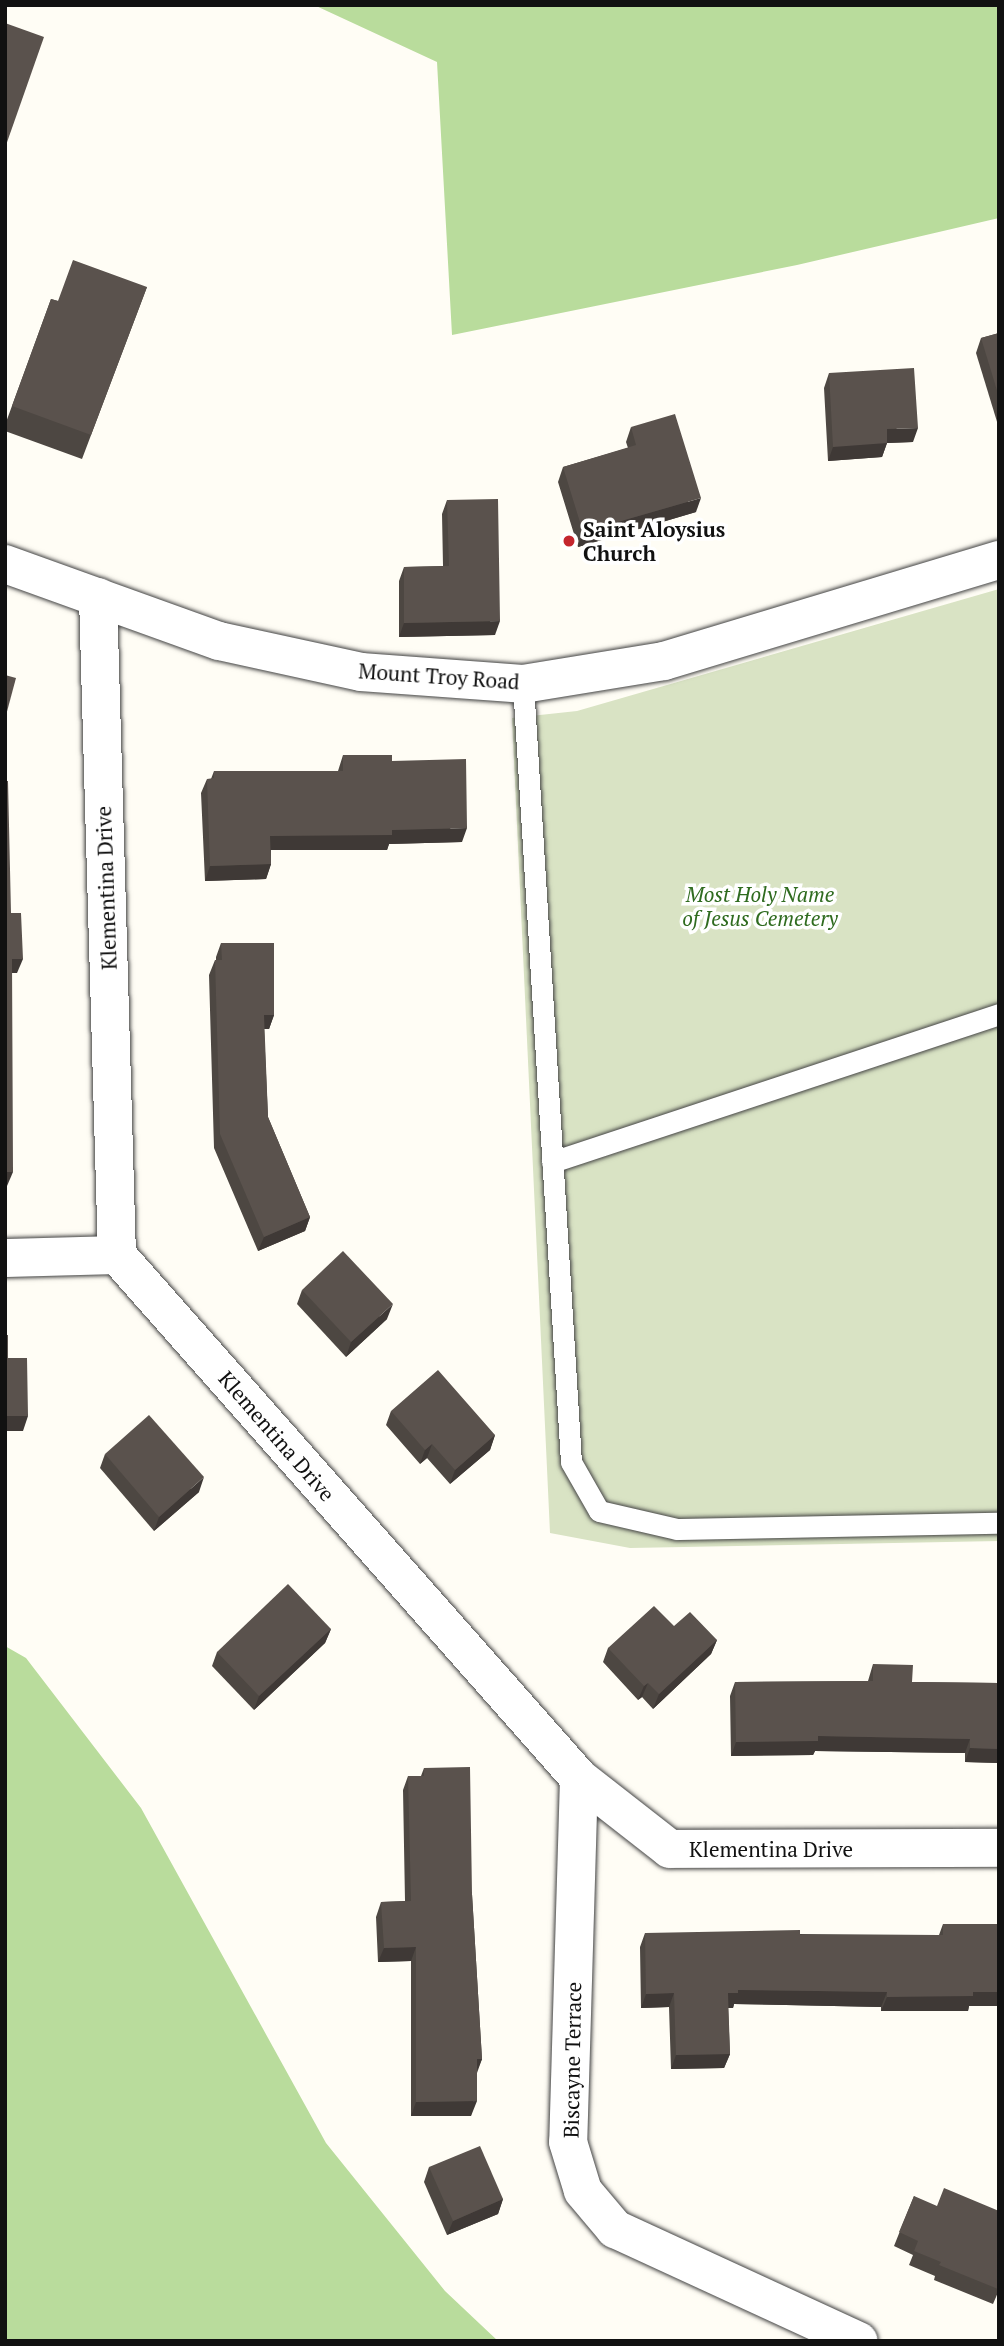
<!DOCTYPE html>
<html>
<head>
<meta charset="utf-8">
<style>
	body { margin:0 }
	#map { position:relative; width:1004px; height:2346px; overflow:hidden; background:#fffdf5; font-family:"PT Serif",serif }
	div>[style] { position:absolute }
	.forest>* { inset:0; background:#b9dc9c }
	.cemetery>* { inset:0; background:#d9e3c4 }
	.roads { filter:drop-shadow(0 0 2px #444) drop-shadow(0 0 2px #444) }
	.service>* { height:21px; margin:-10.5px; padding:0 10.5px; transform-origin:10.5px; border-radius:10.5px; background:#fff }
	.minor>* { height:38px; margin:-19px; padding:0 19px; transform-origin:19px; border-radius:19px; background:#fff }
	.tertiary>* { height:38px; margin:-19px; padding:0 19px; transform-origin:19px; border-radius:19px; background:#fff }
	.wall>* { inset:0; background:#4d4742 }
	.shaded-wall>* { inset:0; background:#3f3936 }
	.building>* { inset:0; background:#5a524d }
	.dots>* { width:19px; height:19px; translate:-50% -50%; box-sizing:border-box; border:4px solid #fff; border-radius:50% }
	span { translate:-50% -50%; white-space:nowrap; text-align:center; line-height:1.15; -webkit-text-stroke:7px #fff; paint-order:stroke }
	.poi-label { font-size:21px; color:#111; font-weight:700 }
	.left { translate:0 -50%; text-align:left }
	.street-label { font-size:21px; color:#111 }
	.park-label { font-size:21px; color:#2f6b1f; font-style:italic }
	.frame { position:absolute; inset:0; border:7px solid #111; pointer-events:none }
</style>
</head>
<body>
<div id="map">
	<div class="forest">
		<i style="clip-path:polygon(314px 5px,999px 5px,999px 218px,797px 265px,452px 335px,437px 62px)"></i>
		<i style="clip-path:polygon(5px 1646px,26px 1658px,141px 1808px,326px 2143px,445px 2291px,498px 2341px,5px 2341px)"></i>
	</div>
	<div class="cemetery">
		<i style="clip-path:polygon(999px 589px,999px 1541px,630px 1548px,550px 1533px,512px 718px,577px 711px)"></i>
	</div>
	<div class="roads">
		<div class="service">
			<i style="left:523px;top:684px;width:779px;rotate:86.47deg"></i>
			<i style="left:571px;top:1462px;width:56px;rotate:60.3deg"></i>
			<i style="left:599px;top:1511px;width:80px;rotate:13deg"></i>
			<i style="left:677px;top:1529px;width:322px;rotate:-1.1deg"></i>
			<i style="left:552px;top:1162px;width:471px;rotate:-18.3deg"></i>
		</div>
		<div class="minor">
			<i style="left:98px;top:597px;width:658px;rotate:88.35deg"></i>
			<i style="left:117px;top:1255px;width:698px;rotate:48.54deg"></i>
			<i style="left:579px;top:1778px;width:115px;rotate:38deg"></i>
			<i style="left:670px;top:1849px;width:329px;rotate:-0.2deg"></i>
			<i style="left:5px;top:1258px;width:112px;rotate:-1.5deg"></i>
			<i style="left:579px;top:1778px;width:364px;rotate:91.7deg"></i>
			<i style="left:568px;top:2142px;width:51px;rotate:73deg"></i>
			<i style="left:583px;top:2191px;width:50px;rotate:49.9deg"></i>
			<i style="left:615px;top:2229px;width:268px;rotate:24.7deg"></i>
		</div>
		<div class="tertiary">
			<i style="left:5px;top:564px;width:227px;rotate:19.8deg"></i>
			<i style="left:219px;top:641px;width:145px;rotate:12.3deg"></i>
			<i style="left:361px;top:672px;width:162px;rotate:4.2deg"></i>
			<i style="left:523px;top:684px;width:143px;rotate:-9.3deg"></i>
			<i style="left:664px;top:661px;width:350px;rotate:-16.8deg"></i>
		</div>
	</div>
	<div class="wall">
		<i style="clip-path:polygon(147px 287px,82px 459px,5px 431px,5px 425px,51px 299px,58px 301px)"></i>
		<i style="clip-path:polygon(999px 333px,999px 424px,998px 425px,976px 353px,981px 338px)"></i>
		<i style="clip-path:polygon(829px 373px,913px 442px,887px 443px,882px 457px,828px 461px,824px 388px)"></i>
		<i style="clip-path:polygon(631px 427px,696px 512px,578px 547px,558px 482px,563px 467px,628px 448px,626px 442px)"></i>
		<i style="clip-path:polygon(447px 500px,495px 635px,399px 637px,399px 581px,404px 567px,443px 566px,442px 514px)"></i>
		<i style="clip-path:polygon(343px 755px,392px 761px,462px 842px,389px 844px,387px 850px,271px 850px,271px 864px,266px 879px,205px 881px,201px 793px,207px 779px,211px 779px,214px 771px,338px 771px)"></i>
		<i style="clip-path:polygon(221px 943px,274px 1015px,269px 1029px,264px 1029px,268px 1117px,310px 1217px,305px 1231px,258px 1251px,214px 1148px,209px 975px,215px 960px,216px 960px,216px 957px)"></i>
		<i style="clip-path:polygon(302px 1290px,387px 1319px,346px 1357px,297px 1304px)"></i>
		<i style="clip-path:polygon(391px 1411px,495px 1435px,490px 1450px,450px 1484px,427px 1458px,420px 1464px,386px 1425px)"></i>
		<i style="clip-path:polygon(105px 1454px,199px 1492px,154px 1531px,100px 1468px)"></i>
		<i style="clip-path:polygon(674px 1626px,717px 1640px,711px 1654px,653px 1709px,642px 1697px,638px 1700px,603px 1662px,608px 1648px)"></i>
		<i style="clip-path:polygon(331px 1629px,325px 1643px,254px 1710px,212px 1666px,217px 1652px)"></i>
		<i style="clip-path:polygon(873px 1664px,912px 1682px,999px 1683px,999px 1763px,965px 1762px,965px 1753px,815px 1751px,813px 1755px,731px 1756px,730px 1696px,735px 1682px,868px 1681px)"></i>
		<i style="clip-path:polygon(424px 1768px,472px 1894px,482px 2059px,477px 2073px,471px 2116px,411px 2116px,411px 1961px,378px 1962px,376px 1917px,381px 1902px,405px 1901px,403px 1790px,408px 1776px,421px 1776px)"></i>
		<i style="clip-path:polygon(943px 1924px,999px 1924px,999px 2006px,969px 2006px,968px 2011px,881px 2011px,881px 2007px,734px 2004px,733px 2008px,728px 2008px,730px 2054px,724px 2068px,671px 2069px,669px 2007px,641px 2008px,640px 1947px,645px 1933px,939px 1935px)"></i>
		<i style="clip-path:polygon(429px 2167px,503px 2199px,498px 2214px,447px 2235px,424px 2182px)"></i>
		<i style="clip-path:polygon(914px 2196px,999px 2290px,993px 2304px,934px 2280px,935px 2276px,909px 2265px,913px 2255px,894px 2246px)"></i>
	</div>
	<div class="shaded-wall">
		<i style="clip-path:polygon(918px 428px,913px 442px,887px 443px,882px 457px,828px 461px,833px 447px,887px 429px)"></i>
		<i style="clip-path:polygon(701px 498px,696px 512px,578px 547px,583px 532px)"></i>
		<i style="clip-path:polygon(500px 621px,495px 635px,399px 637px,404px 623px)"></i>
		<i style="clip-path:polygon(467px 828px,462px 842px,389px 844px,387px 850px,265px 850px,270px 836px,392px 830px)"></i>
		<i style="clip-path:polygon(271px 864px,266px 879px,205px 881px,210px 866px)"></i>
		<i style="clip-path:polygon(12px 959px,23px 959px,17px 973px,7px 973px)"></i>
		<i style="clip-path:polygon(264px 1015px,274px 1015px,269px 1029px,259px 1029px)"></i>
		<i style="clip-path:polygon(5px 1172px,13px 1172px,7px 1186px,5px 1186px)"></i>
		<i style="clip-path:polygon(310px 1217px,305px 1231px,258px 1251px,264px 1237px)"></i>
		<i style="clip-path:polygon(393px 1304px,387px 1319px,346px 1357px,351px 1342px)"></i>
		<i style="clip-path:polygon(5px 1416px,28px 1416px,23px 1431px,5px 1431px)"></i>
		<i style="clip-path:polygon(495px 1435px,490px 1450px,450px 1484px,455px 1470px)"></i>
		<i style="clip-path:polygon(432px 1444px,427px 1458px,420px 1464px,425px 1450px)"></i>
		<i style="clip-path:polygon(204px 1477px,199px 1492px,154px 1531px,159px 1517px)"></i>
		<i style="clip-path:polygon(331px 1629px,325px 1643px,254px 1710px,259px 1696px)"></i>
		<i style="clip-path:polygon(717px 1640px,711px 1654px,653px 1709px,659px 1694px)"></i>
		<i style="clip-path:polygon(648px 1683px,642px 1697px,638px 1700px,644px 1686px)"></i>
		<i style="clip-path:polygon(818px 1736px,970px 1739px,965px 1753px,815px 1751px,813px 1755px,731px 1756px,736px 1742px)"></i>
		<i style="clip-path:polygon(970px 1748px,999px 1749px,999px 1763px,965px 1762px)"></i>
		<i style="clip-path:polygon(416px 1947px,411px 1961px,378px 1962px,384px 1948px)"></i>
		<i style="clip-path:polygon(738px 1990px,887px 1992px,881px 2007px,734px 2004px,733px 2008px,722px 2008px,728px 1993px)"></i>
		<i style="clip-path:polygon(973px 1992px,999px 1992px,999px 2006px,969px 2006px,968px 2011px,881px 2011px,887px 1997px)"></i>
		<i style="clip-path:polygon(674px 1993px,669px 2007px,641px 2008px,646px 1994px)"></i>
		<i style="clip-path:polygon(730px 2054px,724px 2068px,671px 2069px,676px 2055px)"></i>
		<i style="clip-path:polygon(477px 2059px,482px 2059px,476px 2073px)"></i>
		<i style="clip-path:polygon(477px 2101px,471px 2116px,411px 2116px,416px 2102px)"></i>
		<i style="clip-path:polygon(503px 2199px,498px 2214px,447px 2235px,453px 2221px)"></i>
	</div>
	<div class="building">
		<i style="clip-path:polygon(5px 23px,44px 37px,5px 148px)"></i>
		<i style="clip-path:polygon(73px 260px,147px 287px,91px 435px,12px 406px,51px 299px,58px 301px)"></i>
		<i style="clip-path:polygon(999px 333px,999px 397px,981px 338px)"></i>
		<i style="clip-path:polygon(914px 368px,918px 428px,887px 429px,887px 443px,833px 447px,829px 373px)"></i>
		<i style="clip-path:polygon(675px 414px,701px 498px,583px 532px,563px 467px,636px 445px,631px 427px)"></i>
		<i style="clip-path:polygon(498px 499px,500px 621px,404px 623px,404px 567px,449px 566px,447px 500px)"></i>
		<i style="clip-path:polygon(5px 675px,16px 678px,5px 719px)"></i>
		<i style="clip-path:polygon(343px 755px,392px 755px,392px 761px,466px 759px,467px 828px,392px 830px,392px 835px,270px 836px,271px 864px,210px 866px,207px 779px,214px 778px,214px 771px,343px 771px)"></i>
		<i style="clip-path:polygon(5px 781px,8px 781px,11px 913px,21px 913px,23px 959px,12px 959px,13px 1172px,5px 1172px)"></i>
		<i style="clip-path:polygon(221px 943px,274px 943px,274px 1015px,264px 1015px,268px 1117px,310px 1217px,264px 1237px,220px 1134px,215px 960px,222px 960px)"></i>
		<i style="clip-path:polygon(343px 1251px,393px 1304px,351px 1342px,302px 1290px)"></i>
		<i style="clip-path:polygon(5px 1335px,8px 1335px,8px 1358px,27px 1358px,28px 1416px,5px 1416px)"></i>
		<i style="clip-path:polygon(438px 1370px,495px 1435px,455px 1470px,432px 1444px,425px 1450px,391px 1411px)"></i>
		<i style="clip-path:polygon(149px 1415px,204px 1477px,159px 1517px,105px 1454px)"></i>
		<i style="clip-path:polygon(288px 1584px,331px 1629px,259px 1696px,217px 1652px)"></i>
		<i style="clip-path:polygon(654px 1606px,674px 1626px,690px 1612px,717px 1640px,659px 1694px,648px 1683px,644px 1686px,608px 1648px)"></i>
		<i style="clip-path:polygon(873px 1664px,913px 1665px,912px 1682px,999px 1683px,999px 1749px,970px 1748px,970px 1739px,818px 1736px,818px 1741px,736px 1742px,735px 1682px,873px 1681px)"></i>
		<i style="clip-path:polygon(470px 1767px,472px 1894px,482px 2059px,477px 2059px,477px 2101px,416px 2102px,416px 1947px,384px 1948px,381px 1902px,411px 1901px,408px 1776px,424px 1776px,424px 1768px)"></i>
		<i style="clip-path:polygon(943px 1924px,999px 1924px,999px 1992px,973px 1992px,973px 1996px,887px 1997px,887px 1992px,738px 1990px,738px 1993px,728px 1993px,730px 2054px,676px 2055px,674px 1993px,646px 1994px,645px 1933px,800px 1930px,800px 1935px,943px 1935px)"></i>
		<i style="clip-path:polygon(480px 2146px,503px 2199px,453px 2221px,429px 2167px)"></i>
		<i style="clip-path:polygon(944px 2188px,999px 2211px,998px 2289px,939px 2265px,941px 2262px,914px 2251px,918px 2241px,899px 2232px,914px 2196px,937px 2206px)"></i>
	</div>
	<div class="dots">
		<i style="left:569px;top:541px;background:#c4262e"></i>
	</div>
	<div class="poi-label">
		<span class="left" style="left:583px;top:541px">Saint Aloysius<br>Church</span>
	</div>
	<div class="street-label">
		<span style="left:439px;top:676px;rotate:4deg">Mount Troy Road</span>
		<span style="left:106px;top:888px;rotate:-92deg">Klementina Drive</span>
		<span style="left:277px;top:1436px;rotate:49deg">Klementina Drive</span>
		<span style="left:771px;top:1849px">Klementina Drive</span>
		<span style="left:572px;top:2060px;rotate:-89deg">Biscayne Terrace</span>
	</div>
	<div class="park-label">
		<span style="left:760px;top:906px">Most Holy Name<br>of Jesus Cemetery</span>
	</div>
	<div class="frame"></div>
</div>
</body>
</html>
